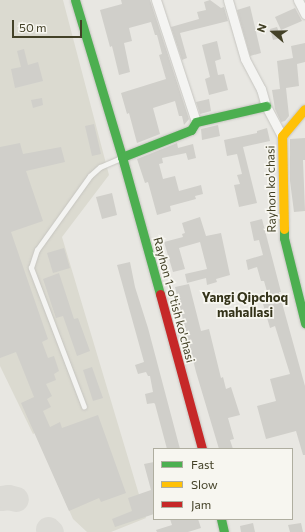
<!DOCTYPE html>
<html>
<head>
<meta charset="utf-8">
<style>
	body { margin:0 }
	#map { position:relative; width:305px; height:532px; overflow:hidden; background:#e8e7e2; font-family:Commissioner,sans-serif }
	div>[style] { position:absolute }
	.built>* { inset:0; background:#dbdad0 }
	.taxiway>* { height:25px; margin:-12.5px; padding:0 12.5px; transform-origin:12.5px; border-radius:12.5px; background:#dcdbd6 }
	.building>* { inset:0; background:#d0cfca }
	.roads { filter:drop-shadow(0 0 1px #c6c5c0) drop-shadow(0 0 1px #c6c5c0) }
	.lane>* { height:4.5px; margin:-2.25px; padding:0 2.25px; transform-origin:2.25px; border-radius:2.25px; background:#f4f4f2 }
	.street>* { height:9px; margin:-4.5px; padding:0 4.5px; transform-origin:4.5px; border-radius:4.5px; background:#f4f4f2 }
	.fast>* { height:9px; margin:-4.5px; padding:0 4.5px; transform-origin:4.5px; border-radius:4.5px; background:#4caf50 }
	.slow>* { height:9px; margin:-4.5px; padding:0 4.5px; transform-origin:4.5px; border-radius:4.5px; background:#ffc107 }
	.jam>* { height:9px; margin:-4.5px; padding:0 4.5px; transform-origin:4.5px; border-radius:4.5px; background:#c62828 }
	span { translate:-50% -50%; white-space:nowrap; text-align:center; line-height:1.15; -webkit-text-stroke:3.5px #f7f6f0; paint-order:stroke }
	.street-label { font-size:12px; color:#434127 }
	.neighbourhood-label { font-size:13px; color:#343319; font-weight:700 }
	.legend { position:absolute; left:153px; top:448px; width:140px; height:72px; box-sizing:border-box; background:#f7f6f0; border:1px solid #afaea0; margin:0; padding:5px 7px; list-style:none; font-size:12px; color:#434127 }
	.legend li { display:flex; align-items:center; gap:8px; height:20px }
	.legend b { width:20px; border:1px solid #afaea0 }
	.north { position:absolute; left:253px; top:12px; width:40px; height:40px; -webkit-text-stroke:3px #f7f6f0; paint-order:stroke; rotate:290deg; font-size:11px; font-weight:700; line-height:16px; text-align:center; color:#434127 }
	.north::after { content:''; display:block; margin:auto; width:14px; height:18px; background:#434127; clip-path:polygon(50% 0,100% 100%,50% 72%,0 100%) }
	.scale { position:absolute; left:12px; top:20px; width:70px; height:18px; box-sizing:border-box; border:2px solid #434127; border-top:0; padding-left:5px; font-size:12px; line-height:14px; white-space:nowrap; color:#434127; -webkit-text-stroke:3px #f7f6f0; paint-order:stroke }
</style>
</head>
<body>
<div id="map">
	<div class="built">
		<i style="clip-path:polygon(0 0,63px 0,109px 175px,62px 237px,146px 518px,111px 532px,87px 532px,73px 519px,35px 433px,33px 434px,0 366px)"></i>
	</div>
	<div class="taxiway">
		<i style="left:1px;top:498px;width:7px;rotate:-8deg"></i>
		<i style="left:8px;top:497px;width:8px;rotate:14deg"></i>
		<i style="left:48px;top:529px;width:4px;rotate:45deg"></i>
	</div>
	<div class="building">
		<i style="clip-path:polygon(121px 0,150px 0,189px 119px,184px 125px,182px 116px,179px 116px,175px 101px,153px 108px,160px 134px,137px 143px,129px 113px,127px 114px,121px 93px,166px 79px,159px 55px,162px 54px,157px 35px,155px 35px,151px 22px,129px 28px,132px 41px,124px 43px,130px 72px,119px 75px,112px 46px,110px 47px,100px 10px,122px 4px)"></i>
		<i style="clip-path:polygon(210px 0,221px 8px,224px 7px,228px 21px,180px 33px,187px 58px,182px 60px,171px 27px,199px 19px,197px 12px,206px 10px,204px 2px)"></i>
		<i style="clip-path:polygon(250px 6px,261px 53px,250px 56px,237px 10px)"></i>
		<i style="clip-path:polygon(295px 8px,302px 21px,281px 30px,275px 17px)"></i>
		<i style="clip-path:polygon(277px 27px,281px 38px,273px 40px,270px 29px)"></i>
		<i style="clip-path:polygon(217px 41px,221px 59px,215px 61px,218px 75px,224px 74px,228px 90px,209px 95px,205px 79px,210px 77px,202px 45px)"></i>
		<i style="clip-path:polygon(305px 43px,305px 62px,297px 64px,299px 86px,286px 88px,289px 116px,285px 121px,281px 122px,275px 109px,272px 90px,280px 89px,277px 61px,293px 58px,291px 46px)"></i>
		<i style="clip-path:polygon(24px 49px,28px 65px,38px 62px,43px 81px,15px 88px,11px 69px,21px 67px,17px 51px)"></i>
		<i style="clip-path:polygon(42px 98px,43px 105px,33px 108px,31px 100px)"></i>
		<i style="clip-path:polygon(209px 99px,211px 111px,200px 114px,196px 102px)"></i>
		<i style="clip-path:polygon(94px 124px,101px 154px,92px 156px,85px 126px)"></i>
		<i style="clip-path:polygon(218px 125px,220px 136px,202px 140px,201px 129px)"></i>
		<i style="clip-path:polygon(267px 128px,270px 141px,243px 147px,257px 203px,239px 207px,234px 185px,240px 184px,237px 175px,242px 174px,237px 154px,227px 156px,224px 140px,257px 133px,257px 131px)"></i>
		<i style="clip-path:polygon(305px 138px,305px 160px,303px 160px,305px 211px,294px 212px,290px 181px,290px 139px)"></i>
		<i style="clip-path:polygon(20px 143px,23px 154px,61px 147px,65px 162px,26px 171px,43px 221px,11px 232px,48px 339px,42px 342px,48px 358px,54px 356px,59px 371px,54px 374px,56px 380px,46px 384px,52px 396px,47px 399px,51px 407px,43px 411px,50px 427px,60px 422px,62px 428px,98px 415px,126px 493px,101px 502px,99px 498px,69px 511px,21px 403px,34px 397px,16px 352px,0 358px,0 147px)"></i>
		<i style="clip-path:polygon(177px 143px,178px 148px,193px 144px,196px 158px,188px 160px,186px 153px,162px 158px,163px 163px,159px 164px,163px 179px,175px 176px,179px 191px,201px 185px,203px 194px,195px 196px,196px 199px,170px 206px,171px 211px,157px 215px,148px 182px,145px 183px,137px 159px)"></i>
		<i style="clip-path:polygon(112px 193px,117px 215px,102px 219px,96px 197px)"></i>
		<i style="clip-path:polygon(200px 217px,206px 236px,221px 233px,230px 275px,216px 279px,217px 282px,207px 285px,206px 278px,187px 283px,185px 274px,207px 269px,200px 242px,179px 248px,185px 269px,173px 272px,164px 242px,183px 237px,182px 234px,185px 233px,182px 223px)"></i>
		<i style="clip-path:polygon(262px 219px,281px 292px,279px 292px,305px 386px,305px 455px,303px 455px,296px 431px,266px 439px,257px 406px,276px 401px,270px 379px,290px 374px,275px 326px,270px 328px,263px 304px,270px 302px,264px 281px,261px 281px,257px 267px,248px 270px,246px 260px,263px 255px,259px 240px,254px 241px,250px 222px)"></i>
		<i style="clip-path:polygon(64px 248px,70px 268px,53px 273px,47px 253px)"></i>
		<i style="clip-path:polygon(130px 262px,135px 287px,148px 328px,180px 449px,167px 449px,155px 404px,154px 403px,147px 404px,145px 394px,153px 392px,150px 376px,148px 376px,146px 372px,138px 374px,135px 365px,144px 362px,117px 265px)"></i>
		<i style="clip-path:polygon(59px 273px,74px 319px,78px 318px,90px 351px,77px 356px,63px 316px,56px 318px,43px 279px)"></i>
		<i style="clip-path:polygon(189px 284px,201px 331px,209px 329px,221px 378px,223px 377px,226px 389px,231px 387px,240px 415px,228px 418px,234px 439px,230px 440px,233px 449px,219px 449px,196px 372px,175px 287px)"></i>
		<i style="clip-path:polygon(92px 367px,103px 398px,93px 401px,83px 370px)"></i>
		<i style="clip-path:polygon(154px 462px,154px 514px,115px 527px,112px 519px,132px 511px,128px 498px,151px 490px,144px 464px)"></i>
		<i style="clip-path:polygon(170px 519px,198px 519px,201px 528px,188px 532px,157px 532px,156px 530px,172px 525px)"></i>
		<i style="clip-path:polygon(253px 523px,255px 532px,241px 532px,240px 526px)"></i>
		<i style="clip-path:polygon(301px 523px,303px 532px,290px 532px,288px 525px)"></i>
	</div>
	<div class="roads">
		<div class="lane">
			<i style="left:84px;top:407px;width:149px;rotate:-110.9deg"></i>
			<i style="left:31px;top:268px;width:19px;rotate:-72deg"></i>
			<i style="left:37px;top:250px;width:91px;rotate:-54.4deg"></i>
			<i style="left:90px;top:176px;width:13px;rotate:-42deg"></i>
			<i style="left:100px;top:167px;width:23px;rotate:-23deg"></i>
		</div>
		<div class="street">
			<i style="left:156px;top:0;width:128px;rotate:71.8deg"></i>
			<i style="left:228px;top:0;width:61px;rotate:73.9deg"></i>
			<i style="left:245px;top:59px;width:34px;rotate:62deg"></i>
			<i style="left:261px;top:89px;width:18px;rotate:74deg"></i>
			<i style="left:266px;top:106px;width:34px;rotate:62deg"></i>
			<i style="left:298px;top:0;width:16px;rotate:63deg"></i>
		</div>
		<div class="fast">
			<i style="left:75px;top:0;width:164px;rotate:73.3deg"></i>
			<i style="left:122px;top:157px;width:142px;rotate:74.5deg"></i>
			<i style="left:122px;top:157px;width:74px;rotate:-21.4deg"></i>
			<i style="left:191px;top:130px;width:9px;rotate:-58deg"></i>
			<i style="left:196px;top:122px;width:72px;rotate:-12.9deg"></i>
			<i style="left:284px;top:229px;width:9px;rotate:90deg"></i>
			<i style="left:284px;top:238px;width:88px;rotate:76.1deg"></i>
			<i style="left:221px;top:519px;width:13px;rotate:77deg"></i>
		</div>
		<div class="slow">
			<i style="left:284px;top:229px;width:93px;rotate:-91.2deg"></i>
			<i style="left:282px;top:136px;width:35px;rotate:-50deg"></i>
		</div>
		<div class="jam">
			<i style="left:160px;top:294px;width:161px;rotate:74.8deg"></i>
		</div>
	</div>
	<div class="street-label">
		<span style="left:271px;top:189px;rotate:-91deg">Rayhon ko'chasi</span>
		<span style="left:174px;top:300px;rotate:75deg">Rayhon 1-o'tish ko'chasi</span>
	</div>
	<div class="neighbourhood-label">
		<span style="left:245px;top:305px">Yangi Qipchoq<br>mahallasi</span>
	</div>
	<ul class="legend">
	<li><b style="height:5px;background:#4caf50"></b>Fast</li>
	<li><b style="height:5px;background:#ffc107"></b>Slow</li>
	<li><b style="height:5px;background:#c62828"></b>Jam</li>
	</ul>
	<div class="north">N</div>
	<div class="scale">50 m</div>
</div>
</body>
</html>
